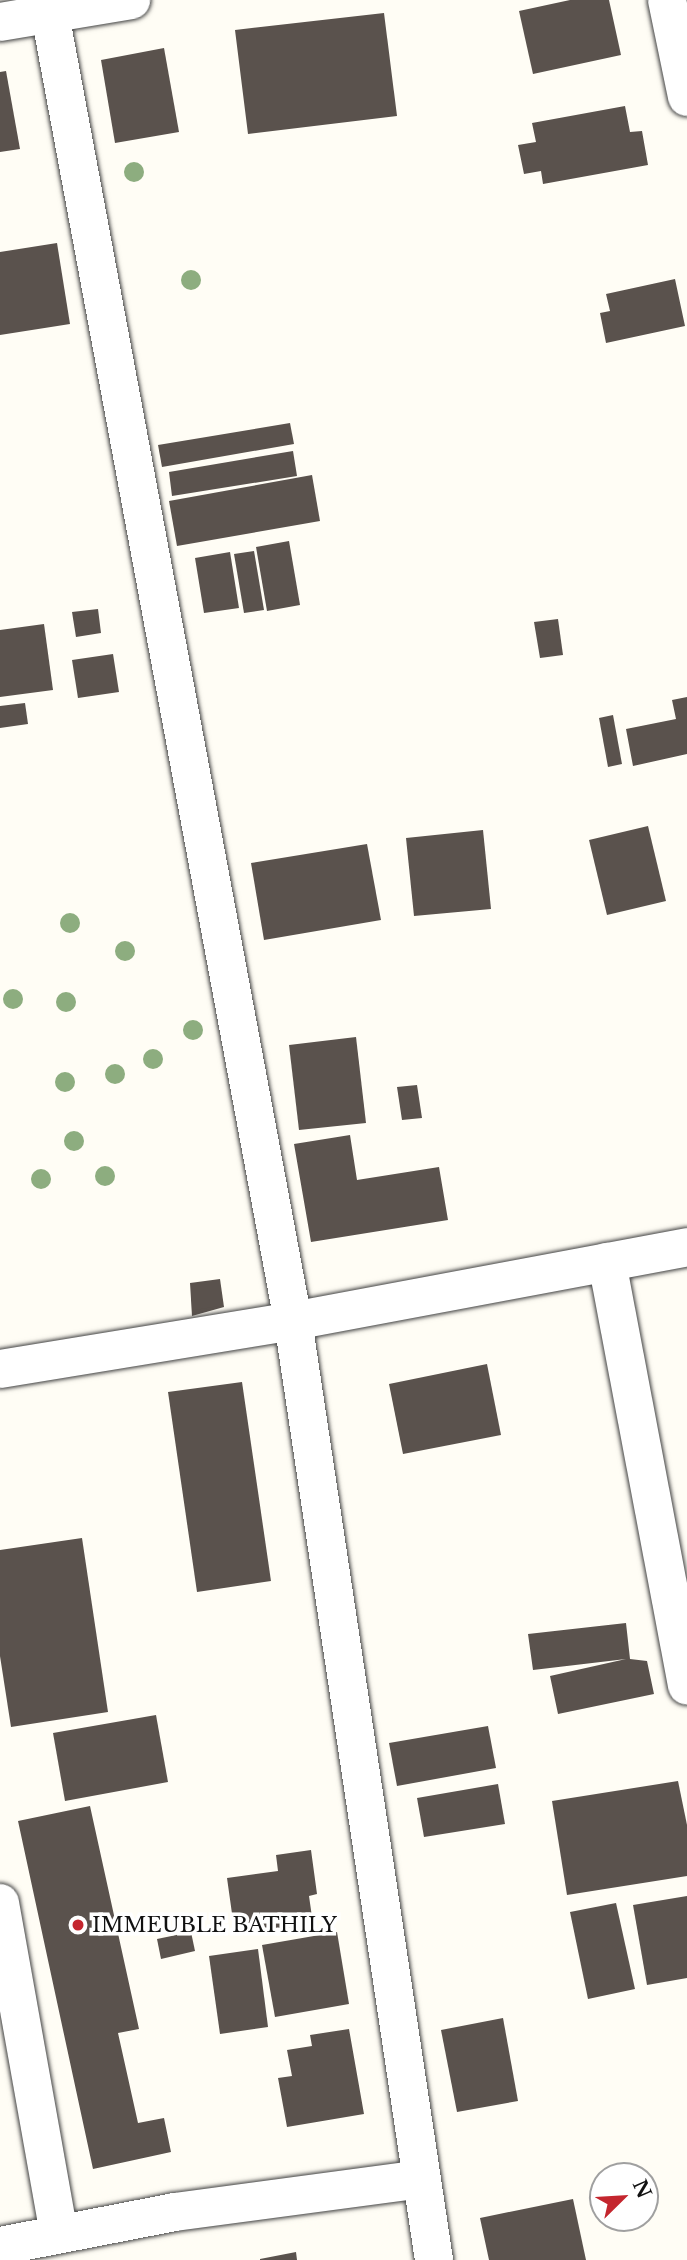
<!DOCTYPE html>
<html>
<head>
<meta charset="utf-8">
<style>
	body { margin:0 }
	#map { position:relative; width:687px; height:2260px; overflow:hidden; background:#fffdf5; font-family:"Libre Baskerville",serif }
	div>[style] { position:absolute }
	.building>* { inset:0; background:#5a524d }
	.roads { filter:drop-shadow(0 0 2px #444) drop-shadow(0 0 2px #444) }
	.minor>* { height:38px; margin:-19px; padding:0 19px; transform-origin:19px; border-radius:19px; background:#fff }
	.trees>* { width:20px; height:20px; margin:-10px; border-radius:50%; background:#8dad7f }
	.dots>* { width:19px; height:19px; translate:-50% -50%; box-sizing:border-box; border:4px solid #fff; border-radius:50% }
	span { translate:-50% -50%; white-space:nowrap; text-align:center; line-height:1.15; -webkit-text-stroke:7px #fff; paint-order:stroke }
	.poi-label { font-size:21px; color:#111 }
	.left { translate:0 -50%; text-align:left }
	.north { position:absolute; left:589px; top:2162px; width:70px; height:70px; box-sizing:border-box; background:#fff; border:2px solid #a0a0a0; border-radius:50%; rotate:66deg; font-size:19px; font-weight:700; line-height:28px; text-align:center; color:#111 }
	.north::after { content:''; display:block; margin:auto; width:24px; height:32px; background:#c4262e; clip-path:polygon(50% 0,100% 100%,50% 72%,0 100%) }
</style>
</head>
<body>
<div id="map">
	<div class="building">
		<i style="clip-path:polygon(570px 0,609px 0,621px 55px,533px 74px,519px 11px)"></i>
		<i style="clip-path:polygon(384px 13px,397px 116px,248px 134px,235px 30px)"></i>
		<i style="clip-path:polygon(164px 48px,179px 132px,115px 143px,101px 60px)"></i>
		<i style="clip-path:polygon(6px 71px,20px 149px,0 152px,0 72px)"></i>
		<i style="clip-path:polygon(625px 106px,630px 132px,642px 131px,648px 165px,543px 184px,541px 171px,524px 174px,518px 145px,536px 142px,532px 123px)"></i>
		<i style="clip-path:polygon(57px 243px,70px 324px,0 335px,0 252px)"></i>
		<i style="clip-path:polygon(675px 279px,685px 326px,606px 343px,600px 313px,610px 311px,606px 294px)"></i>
		<i style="clip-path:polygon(290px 423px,294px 444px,162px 467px,158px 445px)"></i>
		<i style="clip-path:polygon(293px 451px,297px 476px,172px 496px,169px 472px)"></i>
		<i style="clip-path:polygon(312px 475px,320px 521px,177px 546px,169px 501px)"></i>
		<i style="clip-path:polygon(289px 541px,300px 605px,267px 611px,256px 547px)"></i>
		<i style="clip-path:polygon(254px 551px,264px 610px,244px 613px,234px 554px)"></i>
		<i style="clip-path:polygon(230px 552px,239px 608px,204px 613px,195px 558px)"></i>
		<i style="clip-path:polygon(98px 609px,101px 633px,76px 637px,72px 612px)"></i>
		<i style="clip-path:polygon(558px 619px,563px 655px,540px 658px,534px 622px)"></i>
		<i style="clip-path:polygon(44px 624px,53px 690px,0 697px,0 630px)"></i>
		<i style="clip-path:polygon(113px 654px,119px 692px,78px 698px,72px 660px)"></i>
		<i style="clip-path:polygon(687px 697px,687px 754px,633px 766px,626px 729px,676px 719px,672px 700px)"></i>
		<i style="clip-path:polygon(25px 703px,28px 724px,0 728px,0 706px)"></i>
		<i style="clip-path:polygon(613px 715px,622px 764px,608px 767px,599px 718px)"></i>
		<i style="clip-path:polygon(648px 826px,666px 901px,607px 915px,589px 840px)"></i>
		<i style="clip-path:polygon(483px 830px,491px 909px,414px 916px,406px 838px)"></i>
		<i style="clip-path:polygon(367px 844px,381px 920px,264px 940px,251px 863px)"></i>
		<i style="clip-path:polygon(356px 1037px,366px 1123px,299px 1130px,289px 1045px)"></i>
		<i style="clip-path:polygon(417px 1085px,422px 1118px,402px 1120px,397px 1087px)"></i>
		<i style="clip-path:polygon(350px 1135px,357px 1180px,439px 1167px,448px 1220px,311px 1242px,294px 1144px)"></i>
		<i style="clip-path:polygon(220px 1279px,224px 1307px,192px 1316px,190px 1283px)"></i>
		<i style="clip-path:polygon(487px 1364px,501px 1435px,403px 1454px,389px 1384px)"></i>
		<i style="clip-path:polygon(242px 1382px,271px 1581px,197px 1592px,168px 1392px)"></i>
		<i style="clip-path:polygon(82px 1538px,108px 1712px,11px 1727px,0 1656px,0 1550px)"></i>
		<i style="clip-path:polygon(626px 1623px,630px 1659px,647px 1661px,654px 1694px,558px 1714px,550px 1676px,626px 1659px,533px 1670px,528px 1634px)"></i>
		<i style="clip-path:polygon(156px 1715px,168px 1782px,65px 1801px,53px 1733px)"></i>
		<i style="clip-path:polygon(488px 1726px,496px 1768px,397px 1786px,389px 1743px)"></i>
		<i style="clip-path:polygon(678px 1781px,687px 1825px,687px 1876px,567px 1895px,552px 1801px)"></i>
		<i style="clip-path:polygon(498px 1784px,505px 1824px,424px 1837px,417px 1798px)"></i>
		<i style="clip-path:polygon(90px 1806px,139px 2029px,118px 2033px,138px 2123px,164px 2118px,171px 2152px,93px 2169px,18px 1821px)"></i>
		<i style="clip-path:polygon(311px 1850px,317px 1894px,309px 1896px,313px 1924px,235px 1935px,227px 1878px,278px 1871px,276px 1855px)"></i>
		<i style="clip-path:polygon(687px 1896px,687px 1978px,647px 1985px,633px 1905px)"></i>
		<i style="clip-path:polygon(616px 1903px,635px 1989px,588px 1999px,570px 1912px)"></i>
		<i style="clip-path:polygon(191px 1932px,195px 1951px,161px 1959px,157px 1939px)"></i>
		<i style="clip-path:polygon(337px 1932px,349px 2004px,275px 2017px,262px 1945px)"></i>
		<i style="clip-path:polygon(258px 1949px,268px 2027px,220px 2034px,209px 1956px)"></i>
		<i style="clip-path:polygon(503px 2018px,518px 2101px,457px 2112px,441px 2030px)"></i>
		<i style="clip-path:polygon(349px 2029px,364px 2114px,287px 2127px,278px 2078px,292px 2076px,287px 2050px,312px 2046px,310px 2035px)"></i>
		<i style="clip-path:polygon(573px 2199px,586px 2260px,489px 2260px,480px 2218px)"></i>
		<i style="clip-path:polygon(296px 2252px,297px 2260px,260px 2260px,260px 2259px)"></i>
	</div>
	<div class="roads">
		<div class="minor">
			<i style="left:667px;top:0;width:99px;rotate:78.3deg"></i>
			<i style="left:50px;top:14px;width:1329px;rotate:79.47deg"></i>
			<i style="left:293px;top:1321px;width:950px;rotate:81.46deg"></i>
			<i style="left:0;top:22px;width:133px;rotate:-9.5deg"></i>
			<i style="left:607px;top:1262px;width:431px;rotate:79.3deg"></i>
			<i style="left:0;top:1369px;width:297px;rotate:-9.3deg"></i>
			<i style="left:293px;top:1321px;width:401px;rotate:-10.6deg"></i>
			<i style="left:0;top:1903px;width:336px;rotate:79.9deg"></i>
			<i style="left:0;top:2246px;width:178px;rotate:-11deg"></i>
			<i style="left:175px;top:2212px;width:248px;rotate:-7.6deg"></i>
		</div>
	</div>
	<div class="trees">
		<i style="left:134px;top:172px"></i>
		<i style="left:191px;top:280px"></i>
		<i style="left:70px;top:923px"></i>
		<i style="left:125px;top:951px"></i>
		<i style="left:13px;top:999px"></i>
		<i style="left:66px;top:1002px"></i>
		<i style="left:193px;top:1030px"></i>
		<i style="left:153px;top:1059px"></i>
		<i style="left:115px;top:1074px"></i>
		<i style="left:65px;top:1082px"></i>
		<i style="left:74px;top:1141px"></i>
		<i style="left:105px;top:1176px"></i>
		<i style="left:41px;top:1179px"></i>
	</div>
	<div class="dots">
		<i style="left:78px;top:1925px;background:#c4262e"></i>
	</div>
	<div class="poi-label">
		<span class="left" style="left:92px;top:1925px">IMMEUBLE BATHILY</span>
	</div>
	<div class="north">N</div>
</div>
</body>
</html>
